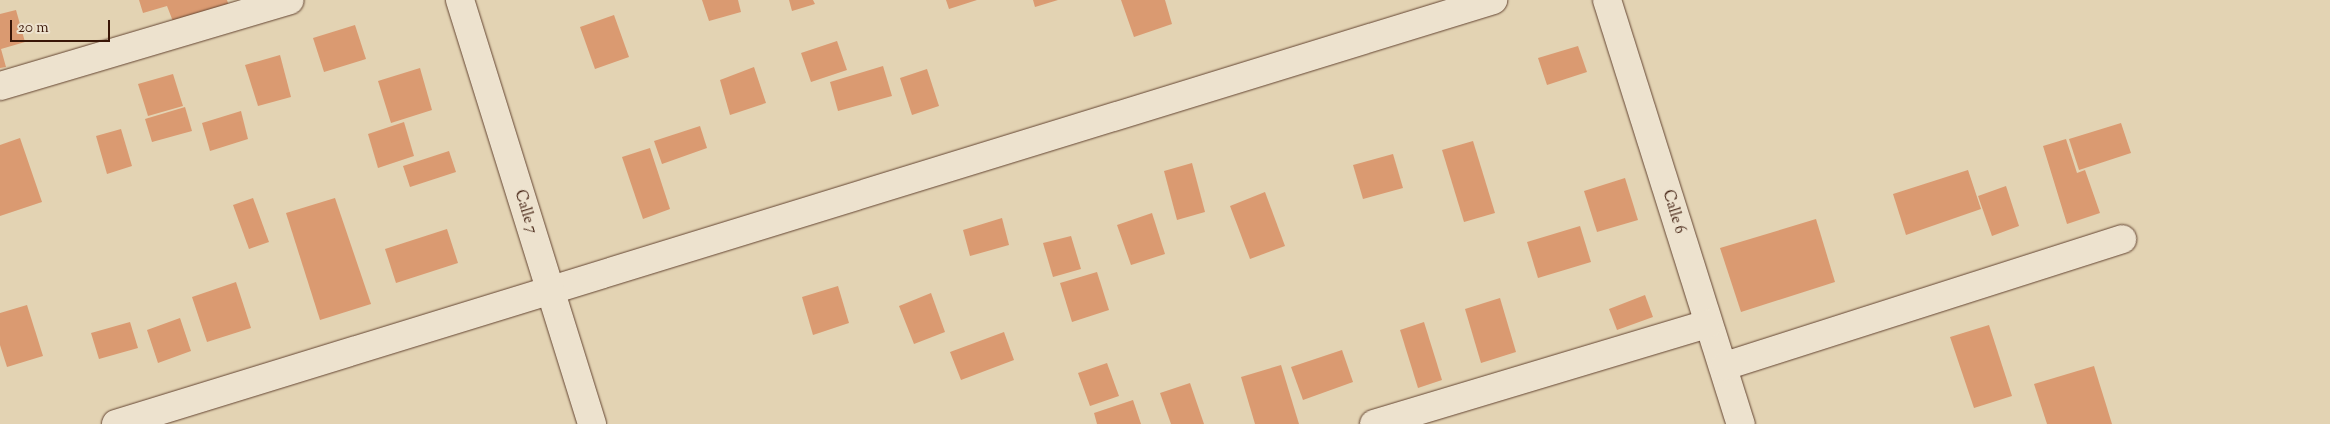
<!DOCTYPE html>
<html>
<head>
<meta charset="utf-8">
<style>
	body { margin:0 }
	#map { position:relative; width:2330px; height:424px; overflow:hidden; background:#e3d3b3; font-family:"Sorts Mill Goudy",serif }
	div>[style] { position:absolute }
	.building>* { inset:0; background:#da9a71 }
	.roads { filter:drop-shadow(0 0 1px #644532) drop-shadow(0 0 1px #644532) }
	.minor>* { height:28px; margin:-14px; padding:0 14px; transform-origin:14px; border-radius:14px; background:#ede2ce }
	.tertiary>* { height:28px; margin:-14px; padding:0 14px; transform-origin:14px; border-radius:14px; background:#ede2ce }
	span { translate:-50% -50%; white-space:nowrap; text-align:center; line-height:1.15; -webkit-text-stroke:4.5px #ede2ce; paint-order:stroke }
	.street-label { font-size:15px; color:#391607 }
	.scale { position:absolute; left:10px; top:20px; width:100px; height:22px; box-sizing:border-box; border:2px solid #391607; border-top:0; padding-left:6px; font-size:15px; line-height:18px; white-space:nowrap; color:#391607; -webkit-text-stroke:4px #ede2ce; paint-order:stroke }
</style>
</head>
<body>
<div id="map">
	<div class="building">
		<i style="clip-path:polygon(139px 0,227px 0,229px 6px,174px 24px,167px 6px,143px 13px)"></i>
		<i style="clip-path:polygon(702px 0,738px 0,741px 12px,709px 21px)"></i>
		<i style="clip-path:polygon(789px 0,813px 0,815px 4px,792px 11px)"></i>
		<i style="clip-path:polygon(946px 0,977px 0,949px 9px)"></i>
		<i style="clip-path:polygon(1033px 0,1058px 0,1035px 7px)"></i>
		<i style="clip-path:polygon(1121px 0,1165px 0,1172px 24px,1134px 37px)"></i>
		<i style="clip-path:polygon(16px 10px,25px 42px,1px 49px,6px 67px,0 68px,0 14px)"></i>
		<i style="clip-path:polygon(614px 15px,629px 57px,595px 69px,580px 27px)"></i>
		<i style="clip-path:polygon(355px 25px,366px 59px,324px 72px,313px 38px)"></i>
		<i style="clip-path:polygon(837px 41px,847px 70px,811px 82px,801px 53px)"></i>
		<i style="clip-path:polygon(1578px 46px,1587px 72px,1547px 85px,1538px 58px)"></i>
		<i style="clip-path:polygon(280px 55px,291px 97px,258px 106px,245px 65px)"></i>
		<i style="clip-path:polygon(883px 66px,892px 96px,838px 111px,830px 82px)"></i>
		<i style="clip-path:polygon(754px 67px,766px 103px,730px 115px,720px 80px)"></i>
		<i style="clip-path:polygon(420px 68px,432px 110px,391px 123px,378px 81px)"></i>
		<i style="clip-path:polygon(927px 69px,939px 106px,912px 115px,900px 78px)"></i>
		<i style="clip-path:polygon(173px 74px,183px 106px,148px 116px,138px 84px)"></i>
		<i style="clip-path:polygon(185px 107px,192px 131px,152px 142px,145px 119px)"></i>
		<i style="clip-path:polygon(241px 111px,248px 139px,210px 151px,202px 123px)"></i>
		<i style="clip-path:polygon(404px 122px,414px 156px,378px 168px,368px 134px)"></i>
		<i style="clip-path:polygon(2121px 123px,2131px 153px,2079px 170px,2069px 139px)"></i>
		<i style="clip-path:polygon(700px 126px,707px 148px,662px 164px,654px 141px)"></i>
		<i style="clip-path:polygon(121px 129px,132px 166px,107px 174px,96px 136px)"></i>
		<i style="clip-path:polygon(20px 138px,42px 202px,0 216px,0 145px)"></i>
		<i style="clip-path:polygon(2066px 139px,2077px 173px,2085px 170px,2100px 213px,2067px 224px,2043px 146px)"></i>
		<i style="clip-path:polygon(1473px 141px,1495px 213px,1464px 222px,1442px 150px)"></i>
		<i style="clip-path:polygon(650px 148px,670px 209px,643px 219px,622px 157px)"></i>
		<i style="clip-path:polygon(449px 151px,456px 172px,410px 187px,403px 166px)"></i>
		<i style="clip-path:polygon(1393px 154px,1403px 188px,1363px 199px,1353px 165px)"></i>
		<i style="clip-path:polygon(1192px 163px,1205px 212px,1177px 220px,1164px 171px)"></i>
		<i style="clip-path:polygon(1968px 170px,1981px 209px,1906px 235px,1893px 194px)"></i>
		<i style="clip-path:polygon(1625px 178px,1638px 220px,1597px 232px,1584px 191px)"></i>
		<i style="clip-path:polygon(2006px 186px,2019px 226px,1992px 236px,1978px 196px)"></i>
		<i style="clip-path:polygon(1265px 192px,1285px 246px,1250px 259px,1230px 206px)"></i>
		<i style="clip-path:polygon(253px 198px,269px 242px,249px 249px,233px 205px)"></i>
		<i style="clip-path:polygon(335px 198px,371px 304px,320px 320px,286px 213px)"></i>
		<i style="clip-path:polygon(1152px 213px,1165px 254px,1131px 265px,1117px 225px)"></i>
		<i style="clip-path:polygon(1002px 218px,1009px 245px,970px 256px,963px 230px)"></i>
		<i style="clip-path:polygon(1816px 219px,1835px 282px,1741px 312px,1720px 248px)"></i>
		<i style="clip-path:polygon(1580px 226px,1591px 262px,1538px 278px,1527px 242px)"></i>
		<i style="clip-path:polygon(447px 229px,458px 263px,396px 283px,385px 249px)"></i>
		<i style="clip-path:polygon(1071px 236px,1081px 269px,1053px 277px,1043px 243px)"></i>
		<i style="clip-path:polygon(1097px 272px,1109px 310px,1072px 322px,1060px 283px)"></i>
		<i style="clip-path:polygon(236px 282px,251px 328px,207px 342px,192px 297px)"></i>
		<i style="clip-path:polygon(838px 286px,849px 323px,813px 335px,802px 297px)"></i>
		<i style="clip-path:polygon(931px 293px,945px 332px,914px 344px,899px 306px)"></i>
		<i style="clip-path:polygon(1645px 295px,1653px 317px,1617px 330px,1609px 309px)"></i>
		<i style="clip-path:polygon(1500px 298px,1516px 352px,1481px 363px,1465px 309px)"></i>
		<i style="clip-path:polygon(27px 305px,43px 356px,7px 367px,0 345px,0 313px)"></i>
		<i style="clip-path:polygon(180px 318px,191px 351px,158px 363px,147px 330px)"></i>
		<i style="clip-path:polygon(130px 322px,138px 348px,99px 359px,91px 333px)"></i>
		<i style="clip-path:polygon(1424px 322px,1442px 380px,1418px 388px,1400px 330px)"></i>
		<i style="clip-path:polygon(1989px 325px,2012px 396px,1974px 408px,1950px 337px)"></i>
		<i style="clip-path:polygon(1004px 332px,1014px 360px,961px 380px,950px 352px)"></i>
		<i style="clip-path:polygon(1342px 350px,1353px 382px,1303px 400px,1291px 367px)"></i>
		<i style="clip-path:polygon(1107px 363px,1119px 396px,1090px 406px,1078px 373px)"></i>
		<i style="clip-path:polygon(1281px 365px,1299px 424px,1255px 424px,1241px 377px)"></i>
		<i style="clip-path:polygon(2094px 366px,2112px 424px,2047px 424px,2034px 384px)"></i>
		<i style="clip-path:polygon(1190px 383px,1204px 424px,1171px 424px,1160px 393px)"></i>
		<i style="clip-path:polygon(1133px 400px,1141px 424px,1097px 424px,1094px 413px)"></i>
	</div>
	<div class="roads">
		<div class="minor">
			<i style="left:1607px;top:0;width:445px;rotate:72.5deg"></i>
			<i style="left:0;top:86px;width:302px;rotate:-16.5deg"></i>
			<i style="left:1725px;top:366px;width:417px;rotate:-17.7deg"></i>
			<i style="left:116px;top:424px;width:1441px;rotate:-17.11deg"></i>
			<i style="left:1374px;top:424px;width:349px;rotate:-16.7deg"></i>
		</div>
		<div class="tertiary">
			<i style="left:460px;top:0;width:444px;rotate:72.7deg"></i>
		</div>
	</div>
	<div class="street-label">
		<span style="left:525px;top:212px;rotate:73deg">Calle 7</span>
		<span style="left:1673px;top:212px;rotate:73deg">Calle 6</span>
	</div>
	<div class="scale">20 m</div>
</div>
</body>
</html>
